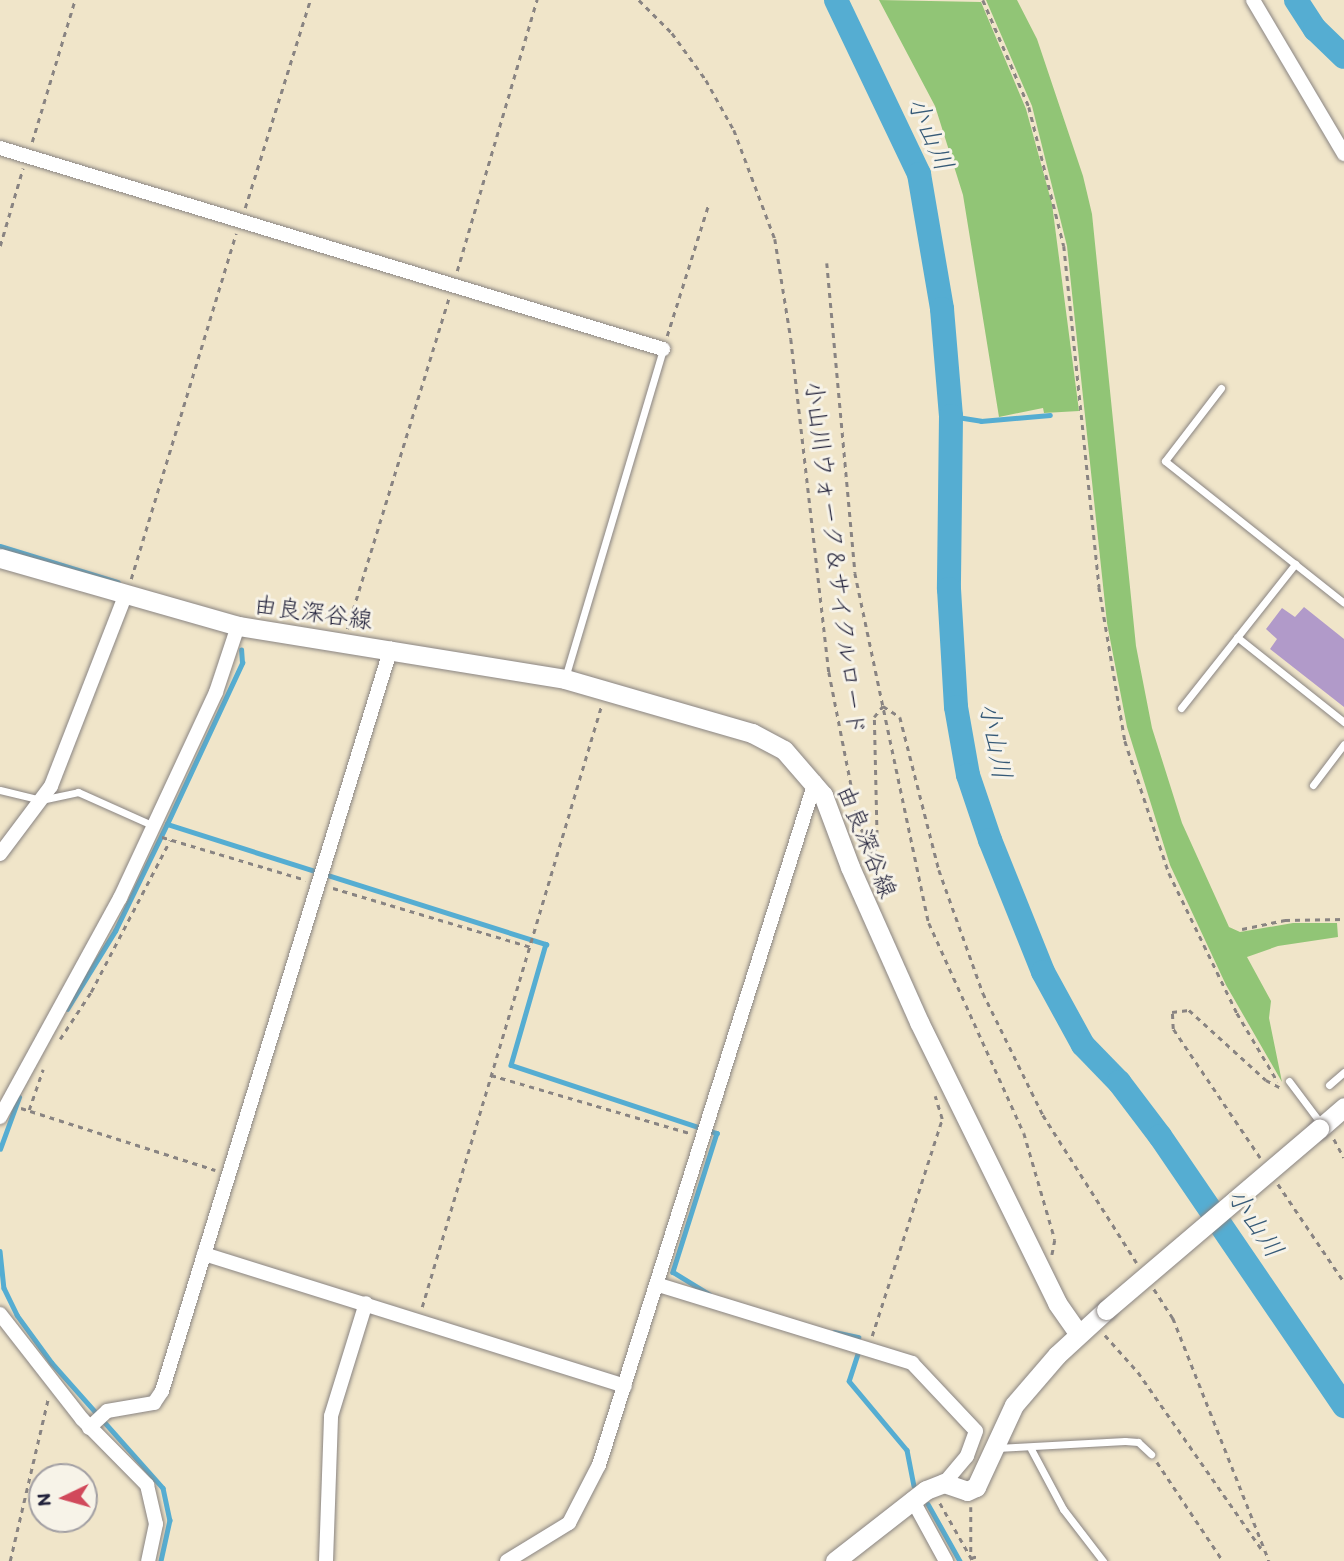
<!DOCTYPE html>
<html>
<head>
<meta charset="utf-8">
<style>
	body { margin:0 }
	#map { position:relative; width:1344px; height:1561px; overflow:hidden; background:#f0e5c9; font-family:Itim,"Klee One",sans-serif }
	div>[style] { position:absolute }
	.green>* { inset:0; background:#91c576 }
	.stream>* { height:4.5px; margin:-2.25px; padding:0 2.25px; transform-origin:2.25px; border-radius:2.25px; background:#55add2 }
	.river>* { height:24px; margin:-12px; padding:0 12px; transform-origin:12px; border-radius:12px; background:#55add2 }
	.building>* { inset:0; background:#b19ac9 }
	.path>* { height:2.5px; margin-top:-1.25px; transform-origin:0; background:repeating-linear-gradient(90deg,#898482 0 5px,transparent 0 10px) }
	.roads { filter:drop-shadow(0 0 2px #898482) drop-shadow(0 0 2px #898482) }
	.lane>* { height:7px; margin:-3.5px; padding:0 3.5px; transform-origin:3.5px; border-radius:3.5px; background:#fff }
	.street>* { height:14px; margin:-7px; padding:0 7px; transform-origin:7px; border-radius:7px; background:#fff }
	.secondary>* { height:19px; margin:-9.5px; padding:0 9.5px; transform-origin:9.5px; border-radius:9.5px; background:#fff }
	.bridges { filter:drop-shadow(0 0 2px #898482) drop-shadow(0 0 2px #898482) }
	.secondary-bridge>* { height:19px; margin:-9.5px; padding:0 9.5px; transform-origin:9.5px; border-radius:9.5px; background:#fff }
	span { translate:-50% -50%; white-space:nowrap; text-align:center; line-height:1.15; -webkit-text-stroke:6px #f7f3e8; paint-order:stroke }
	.street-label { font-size:24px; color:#22223b }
	.water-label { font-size:26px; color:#365a77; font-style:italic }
	.north { position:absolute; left:28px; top:1463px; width:70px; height:70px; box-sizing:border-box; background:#f7f3e8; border:2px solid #a29fa3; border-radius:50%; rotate:265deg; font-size:19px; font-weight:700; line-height:28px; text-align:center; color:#22223b }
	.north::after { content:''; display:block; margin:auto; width:24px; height:32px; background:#d1495b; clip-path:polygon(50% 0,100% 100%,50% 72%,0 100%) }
</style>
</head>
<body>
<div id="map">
	<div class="green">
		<i style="clip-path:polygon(879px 0,981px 2px,1026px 109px,1052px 204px,1079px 411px,1044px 413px,1043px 408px,999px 417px,963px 195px,935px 106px)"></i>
		<i style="clip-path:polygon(986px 0,1017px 0,1037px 39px,1083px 176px,1092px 214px,1136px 646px,1152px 728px,1182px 823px,1229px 927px,1240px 932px,1293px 923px,1337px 923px,1338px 937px,1278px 946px,1247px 957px,1271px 1001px,1269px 1018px,1282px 1082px,1226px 985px,1170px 865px,1127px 727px,1107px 623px,1067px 246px,1032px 106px)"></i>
	</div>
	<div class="stream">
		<i style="left:951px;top:416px;width:30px;rotate:9deg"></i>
		<i style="left:981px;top:421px;width:69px;rotate:-5deg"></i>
		<i style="left:0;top:546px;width:123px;rotate:17deg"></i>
		<i style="left:167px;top:824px;width:398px;rotate:17.6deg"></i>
		<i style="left:546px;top:944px;width:126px;rotate:106.1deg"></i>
		<i style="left:511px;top:1065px;width:217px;rotate:18.3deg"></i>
		<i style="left:717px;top:1133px;width:146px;rotate:107.6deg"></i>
		<i style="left:673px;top:1272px;width:42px;rotate:31.4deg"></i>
		<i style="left:67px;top:1009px;width:92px;rotate:-58.4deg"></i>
		<i style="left:115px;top:931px;width:119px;rotate:-64.1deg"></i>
		<i style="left:167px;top:824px;width:178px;rotate:-65deg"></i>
		<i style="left:242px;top:663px;width:13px;rotate:-94deg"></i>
		<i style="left:0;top:1149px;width:55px;rotate:-69.9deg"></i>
		<i style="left:0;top:1251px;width:37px;rotate:84deg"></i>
		<i style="left:4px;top:1288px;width:30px;rotate:64deg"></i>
		<i style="left:17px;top:1315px;width:59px;rotate:53.9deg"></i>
		<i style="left:52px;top:1363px;width:167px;rotate:48.4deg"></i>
		<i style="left:163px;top:1488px;width:33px;rotate:78deg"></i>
		<i style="left:170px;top:1520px;width:42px;rotate:102.4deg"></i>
		<i style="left:834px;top:1332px;width:25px;rotate:12deg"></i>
		<i style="left:858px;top:1354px;width:28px;rotate:108deg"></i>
		<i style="left:849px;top:1381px;width:90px;rotate:50deg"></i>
		<i style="left:907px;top:1450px;width:36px;rotate:79deg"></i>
		<i style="left:928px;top:1504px;width:65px;rotate:60.7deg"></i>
	</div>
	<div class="river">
		<i style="left:836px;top:0;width:193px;rotate:64.5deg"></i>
		<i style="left:919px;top:174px;width:137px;rotate:80.3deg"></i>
		<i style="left:942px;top:309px;width:107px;rotate:85.2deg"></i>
		<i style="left:951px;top:416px;width:173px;rotate:90.7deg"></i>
		<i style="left:949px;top:589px;width:118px;rotate:86.6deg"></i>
		<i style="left:956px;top:707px;width:69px;rotate:80deg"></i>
		<i style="left:968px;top:775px;width:69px;rotate:71.3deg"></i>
		<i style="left:990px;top:840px;width:142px;rotate:68.1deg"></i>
		<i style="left:1043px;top:972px;width:83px;rotate:61.3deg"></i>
		<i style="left:1083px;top:1045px;width:52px;rotate:45.8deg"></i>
		<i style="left:1119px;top:1082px;width:68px;rotate:52.8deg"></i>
		<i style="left:1160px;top:1136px;width:327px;rotate:55.7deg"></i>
		<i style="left:1296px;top:0;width:35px;rotate:57deg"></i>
		<i style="left:1315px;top:29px;width:40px;rotate:44deg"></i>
	</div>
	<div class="building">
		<i style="clip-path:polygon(1304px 607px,1344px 639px,1344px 707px,1270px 649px,1277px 639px,1266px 629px,1282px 608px,1295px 617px)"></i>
	</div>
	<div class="path">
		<i style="left:639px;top:0;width:47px;rotate:45deg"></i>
		<i style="left:672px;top:33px;width:58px;rotate:54.1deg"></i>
		<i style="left:706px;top:80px;width:57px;rotate:60.8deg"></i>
		<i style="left:734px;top:130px;width:116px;rotate:69.4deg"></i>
		<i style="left:775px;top:239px;width:101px;rotate:80.9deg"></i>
		<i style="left:791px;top:339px;width:335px;rotate:83.5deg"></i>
		<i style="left:829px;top:672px;width:141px;rotate:78.9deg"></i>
		<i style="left:856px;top:810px;width:42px;rotate:73.3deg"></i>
		<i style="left:868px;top:850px;width:6px;rotate:31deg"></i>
		<i style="left:983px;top:0;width:116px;rotate:66.7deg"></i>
		<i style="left:1029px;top:107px;width:143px;rotate:75.9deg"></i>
		<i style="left:1064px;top:246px;width:343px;rotate:84.1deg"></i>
		<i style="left:1099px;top:587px;width:156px;rotate:80.4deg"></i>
		<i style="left:1125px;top:741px;width:139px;rotate:71.6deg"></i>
		<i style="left:1169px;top:873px;width:156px;rotate:64.1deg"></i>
		<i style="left:1237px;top:1013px;width:80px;rotate:59.3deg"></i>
		<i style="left:32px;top:142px;width:148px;rotate:-73.2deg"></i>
		<i style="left:245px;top:208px;width:218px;rotate:-72.6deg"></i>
		<i style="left:0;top:246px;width:81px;rotate:-73.6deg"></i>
		<i style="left:827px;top:263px;width:311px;rotate:84.8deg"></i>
		<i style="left:855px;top:573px;width:358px;rotate:78.1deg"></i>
		<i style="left:929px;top:923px;width:230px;rotate:65.7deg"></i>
		<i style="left:1024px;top:1133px;width:111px;rotate:73.8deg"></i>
		<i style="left:1055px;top:1240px;width:15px;rotate:101deg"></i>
		<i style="left:457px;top:271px;width:283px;rotate:-73.6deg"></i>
		<i style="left:667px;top:336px;width:139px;rotate:-72.5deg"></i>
		<i style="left:131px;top:579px;width:361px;rotate:-73.1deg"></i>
		<i style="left:347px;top:629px;width:347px;rotate:-72.9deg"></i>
		<i style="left:162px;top:837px;width:150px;rotate:16.6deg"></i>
		<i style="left:873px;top:853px;width:9px;rotate:-63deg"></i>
		<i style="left:877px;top:845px;width:128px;rotate:-91.3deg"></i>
		<i style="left:874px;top:717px;width:14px;rotate:-51deg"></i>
		<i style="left:883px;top:706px;width:20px;rotate:33deg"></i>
		<i style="left:900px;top:717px;width:158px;rotate:75.7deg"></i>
		<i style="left:939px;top:870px;width:131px;rotate:70.3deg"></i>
		<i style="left:983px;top:993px;width:136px;rotate:63.8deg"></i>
		<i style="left:1043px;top:1115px;width:175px;rotate:57.6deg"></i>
		<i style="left:873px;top:853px;width:43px;rotate:77.9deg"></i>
		<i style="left:333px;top:888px;width:207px;rotate:16.6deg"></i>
		<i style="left:1242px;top:929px;width:44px;rotate:-11.8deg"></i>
		<i style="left:1285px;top:920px;width:59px;rotate:-1deg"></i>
		<i style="left:60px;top:1039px;width:56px;rotate:-56.6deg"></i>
		<i style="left:91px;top:992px;width:171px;rotate:-62.5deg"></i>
		<i style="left:491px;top:1075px;width:206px;rotate:16.3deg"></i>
		<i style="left:21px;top:1108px;width:204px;rotate:17.7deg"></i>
		<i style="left:29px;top:1110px;width:43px;rotate:-71.1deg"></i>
		<i style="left:1334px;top:1139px;width:21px;rotate:62deg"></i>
		<i style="left:1260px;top:1158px;width:156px;rotate:-124deg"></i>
		<i style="left:1173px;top:1029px;width:17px;rotate:-93deg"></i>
		<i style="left:1172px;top:1012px;width:17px;rotate:-7deg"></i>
		<i style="left:1189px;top:1010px;width:104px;rotate:42.3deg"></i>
		<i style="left:1266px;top:1080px;width:17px;rotate:28deg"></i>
		<i style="left:1278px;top:1184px;width:118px;rotate:56deg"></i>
		<i style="left:1154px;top:1289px;width:35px;rotate:57deg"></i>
		<i style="left:1173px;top:1318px;width:261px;rotate:68.4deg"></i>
		<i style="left:422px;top:1307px;width:626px;rotate:-73.39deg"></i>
		<i style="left:1105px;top:1335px;width:50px;rotate:48.3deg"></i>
		<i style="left:1138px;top:1372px;width:217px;rotate:55.1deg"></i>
		<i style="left:872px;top:1336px;width:228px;rotate:-72.1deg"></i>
		<i style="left:942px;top:1119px;width:24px;rotate:-107deg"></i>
		<i style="left:1157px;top:1462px;width:119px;rotate:56.3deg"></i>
		<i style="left:940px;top:1503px;width:67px;rotate:60.4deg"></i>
		<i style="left:971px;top:1507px;width:51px;rotate:90deg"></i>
		<i style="left:971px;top:1558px;width:7px;rotate:-16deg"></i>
		<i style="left:10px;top:1561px;width:166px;rotate:-76.8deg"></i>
	</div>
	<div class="roads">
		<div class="lane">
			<i style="left:1221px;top:388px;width:92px;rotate:127.5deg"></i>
			<i style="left:1165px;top:461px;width:228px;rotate:38.4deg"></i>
			<i style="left:1237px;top:637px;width:137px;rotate:38.5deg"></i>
			<i style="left:565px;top:678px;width:343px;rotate:-73.4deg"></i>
			<i style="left:1181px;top:708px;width:184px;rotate:-51.6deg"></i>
			<i style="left:1313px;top:785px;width:51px;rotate:-52.9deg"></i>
			<i style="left:0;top:790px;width:42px;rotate:13.7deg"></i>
			<i style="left:41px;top:800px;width:38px;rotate:-12deg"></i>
			<i style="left:78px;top:792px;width:83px;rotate:24.1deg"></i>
			<i style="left:1289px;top:1081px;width:55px;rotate:53.1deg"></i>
			<i style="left:1329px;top:1085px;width:20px;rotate:-41deg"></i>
			<i style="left:997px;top:1448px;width:128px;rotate:-3.1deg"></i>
			<i style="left:1125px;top:1441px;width:13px;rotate:4deg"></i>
			<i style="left:1138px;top:1442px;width:18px;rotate:43deg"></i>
			<i style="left:1031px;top:1449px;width:68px;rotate:61.9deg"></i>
			<i style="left:1063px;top:1509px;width:66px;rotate:52.4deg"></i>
		</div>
		<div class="street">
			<i style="left:1253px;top:0;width:179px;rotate:59.4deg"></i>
			<i style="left:0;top:148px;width:693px;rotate:16.87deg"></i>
			<i style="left:0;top:854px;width:85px;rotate:-53.1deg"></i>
			<i style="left:51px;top:786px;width:204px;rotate:-68.7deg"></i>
			<i style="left:0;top:1117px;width:250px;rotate:-61.3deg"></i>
			<i style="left:120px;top:898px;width:227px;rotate:-65deg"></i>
			<i style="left:216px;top:692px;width:70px;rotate:-71.6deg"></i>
			<i style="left:204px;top:1254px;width:441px;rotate:17.4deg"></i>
			<i style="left:659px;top:1285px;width:265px;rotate:17.1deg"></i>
			<i style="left:912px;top:1363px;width:93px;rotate:46.7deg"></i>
			<i style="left:976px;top:1431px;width:27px;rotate:110deg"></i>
			<i style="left:967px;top:1456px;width:35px;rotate:130deg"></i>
			<i style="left:0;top:1314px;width:133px;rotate:52deg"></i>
			<i style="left:82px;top:1419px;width:93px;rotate:45.4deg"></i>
			<i style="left:147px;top:1485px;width:40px;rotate:77deg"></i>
			<i style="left:156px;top:1524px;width:38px;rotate:102deg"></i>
			<i style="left:89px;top:1428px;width:25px;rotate:-43deg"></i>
			<i style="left:107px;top:1411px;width:48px;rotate:-9.7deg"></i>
			<i style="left:154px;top:1403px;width:14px;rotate:-56deg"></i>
			<i style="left:162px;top:1391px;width:777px;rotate:-72.87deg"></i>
			<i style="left:912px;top:1499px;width:71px;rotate:61.3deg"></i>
			<i style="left:326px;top:1561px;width:145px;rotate:-88deg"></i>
			<i style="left:331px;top:1416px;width:118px;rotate:-72.8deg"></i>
			<i style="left:507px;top:1561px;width:73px;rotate:-31.5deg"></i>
			<i style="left:569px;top:1523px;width:65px;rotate:-62.7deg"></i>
			<i style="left:599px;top:1465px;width:716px;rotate:-72.45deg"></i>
		</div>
		<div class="secondary">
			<i style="left:0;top:558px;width:248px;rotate:15.9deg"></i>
			<i style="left:238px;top:626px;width:331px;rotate:9.2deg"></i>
			<i style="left:565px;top:679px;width:195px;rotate:16.1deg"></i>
			<i style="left:752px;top:733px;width:36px;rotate:28deg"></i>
			<i style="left:784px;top:750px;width:60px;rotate:49.1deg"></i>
			<i style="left:823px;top:795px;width:77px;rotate:69.4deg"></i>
			<i style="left:850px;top:867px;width:170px;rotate:66deg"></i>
			<i style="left:919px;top:1022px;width:313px;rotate:63.8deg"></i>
			<i style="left:1057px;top:1303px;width:38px;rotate:55deg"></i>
			<i style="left:1319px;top:1129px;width:33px;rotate:-41deg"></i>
			<i style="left:835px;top:1561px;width:115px;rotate:-38deg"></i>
			<i style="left:926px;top:1490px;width:19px;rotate:-21deg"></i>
			<i style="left:944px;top:1483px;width:24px;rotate:19deg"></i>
			<i style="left:967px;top:1491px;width:10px;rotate:-24deg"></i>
			<i style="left:976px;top:1487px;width:90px;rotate:-65.1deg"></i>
			<i style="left:1014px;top:1405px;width:66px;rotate:-49.3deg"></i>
			<i style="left:1057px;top:1355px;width:67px;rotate:-42.6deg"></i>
		</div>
	</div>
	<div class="bridges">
		<div class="secondary-bridge">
			<i style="left:1106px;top:1310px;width:280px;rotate:-40.4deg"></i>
		</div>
	</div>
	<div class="street-label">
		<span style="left:836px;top:558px;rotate:83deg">小山川ウォーク＆サイクルロード</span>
		<span style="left:313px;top:612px;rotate:8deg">由良深谷線</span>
		<span style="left:867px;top:841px;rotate:68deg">由良深谷線</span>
	</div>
	<div class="water-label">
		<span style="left:930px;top:134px;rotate:67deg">小山川</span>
		<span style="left:995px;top:741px;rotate:79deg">小山川</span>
		<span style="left:1255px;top:1223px;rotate:56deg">小山川</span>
	</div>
	<div class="north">N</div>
</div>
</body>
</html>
